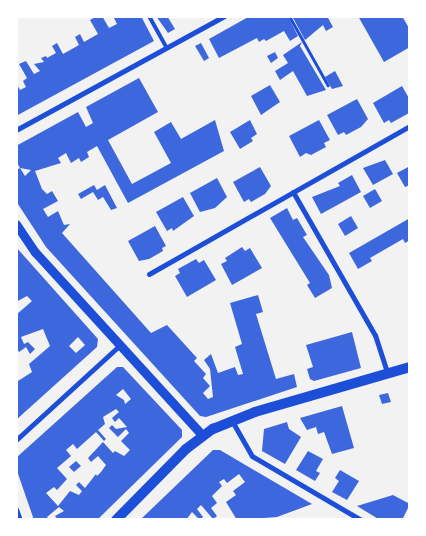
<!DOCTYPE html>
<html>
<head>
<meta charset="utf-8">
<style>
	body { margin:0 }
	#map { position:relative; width:426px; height:536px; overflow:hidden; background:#f2f2f2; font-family:"Titillium Web",sans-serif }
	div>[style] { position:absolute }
	.building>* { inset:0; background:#3d67dc }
	.path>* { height:2.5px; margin:-1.25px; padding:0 1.25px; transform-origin:1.25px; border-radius:1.25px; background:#1d4ed8 }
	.service>* { height:4px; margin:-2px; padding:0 2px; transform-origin:2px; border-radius:2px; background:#1d4ed8 }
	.minor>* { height:5px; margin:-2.5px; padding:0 2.5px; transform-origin:2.5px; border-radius:2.5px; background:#1d4ed8 }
	.tertiary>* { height:9px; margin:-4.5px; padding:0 4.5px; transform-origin:4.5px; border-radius:4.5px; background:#1d4ed8 }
	.secondary>* { height:10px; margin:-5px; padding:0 5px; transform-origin:5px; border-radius:5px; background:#1d4ed8 }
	span { translate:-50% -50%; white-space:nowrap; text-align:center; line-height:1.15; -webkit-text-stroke:5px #fff; paint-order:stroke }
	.frame { position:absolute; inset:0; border:18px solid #fff; pointer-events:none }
</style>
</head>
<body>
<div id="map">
	<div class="building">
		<i style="clip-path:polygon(97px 16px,102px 16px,109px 28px,117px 24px,113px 16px,141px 16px,154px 41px,16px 116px,16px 83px,20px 90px,26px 87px,23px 81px,27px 78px,19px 64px,26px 61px,34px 74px,40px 71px,34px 64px,44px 62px,41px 58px,46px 56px,47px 58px,56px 53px,52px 46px,57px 43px,63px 54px,79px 45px,75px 37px,80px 34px,84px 42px,98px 34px,90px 20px)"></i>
		<i style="clip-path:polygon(156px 16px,167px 16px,175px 29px,168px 33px)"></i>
		<i style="clip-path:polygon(250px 16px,291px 16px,289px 18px,298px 36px,290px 41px,284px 31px,266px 41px,264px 39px,259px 42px,257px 38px,219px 58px,209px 39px)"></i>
		<i style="clip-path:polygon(292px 16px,327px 16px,333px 27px,326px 31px,323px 25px,305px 40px)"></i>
		<i style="clip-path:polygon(358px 16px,402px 16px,410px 30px,410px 47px,384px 62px)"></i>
		<i style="clip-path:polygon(302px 42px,300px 46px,326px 90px,307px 96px,293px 71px,280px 80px,275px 71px,288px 63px,283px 55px)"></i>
		<i style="clip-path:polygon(201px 43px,209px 58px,204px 61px,195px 46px)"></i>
		<i style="clip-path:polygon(275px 52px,278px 58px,271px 63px,267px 56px)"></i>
		<i style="clip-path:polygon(335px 71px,343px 86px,332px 89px,325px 77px)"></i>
		<i style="clip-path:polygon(139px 78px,158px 112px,108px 140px,132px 184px,171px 163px,154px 132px,171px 122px,181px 139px,215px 120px,224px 151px,128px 203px,97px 146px,87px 152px,89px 157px,81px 162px,79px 158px,71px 163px,66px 153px,58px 158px,61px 163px,35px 171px,42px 189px,47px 194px,52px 191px,58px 201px,43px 209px,48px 217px,58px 211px,64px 225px,70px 224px,62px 233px,151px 333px,167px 325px,197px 358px,194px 361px,206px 374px,203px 378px,210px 386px,203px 393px,208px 399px,213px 397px,210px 369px,204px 360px,211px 354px,218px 373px,235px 367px,238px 375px,243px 374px,235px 347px,242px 344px,230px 303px,258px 295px,263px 312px,256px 314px,276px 379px,294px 374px,297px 387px,206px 417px,200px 416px,46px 247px,16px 201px,16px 170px,20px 168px,25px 176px,31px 170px,20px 168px,16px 161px,16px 146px,78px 112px,86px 127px,93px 123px,86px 107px)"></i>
		<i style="clip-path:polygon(270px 85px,280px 102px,261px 115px,251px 96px)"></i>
		<i style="clip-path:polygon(402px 86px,410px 100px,409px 113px,391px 123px,389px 120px,384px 123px,373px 103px)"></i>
		<i style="clip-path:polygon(357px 99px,368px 119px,361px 127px,346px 135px,344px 132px,338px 135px,327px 115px)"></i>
		<i style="clip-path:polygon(250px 120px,257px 134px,251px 138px,253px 141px,240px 149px,230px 132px)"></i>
		<i style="clip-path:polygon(319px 120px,330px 140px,324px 143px,326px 147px,311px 155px,306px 153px,300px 157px,289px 136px)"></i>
		<i style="clip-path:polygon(385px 160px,393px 174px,373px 185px,363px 168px)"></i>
		<i style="clip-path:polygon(410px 166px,410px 185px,405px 187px,397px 173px)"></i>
		<i style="clip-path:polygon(260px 167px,271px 186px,265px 194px,251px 202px,249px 199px,244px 202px,233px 182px)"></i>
		<i style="clip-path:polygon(352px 175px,361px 192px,321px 214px,312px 197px,340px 186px,338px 183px)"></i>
		<i style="clip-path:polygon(217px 178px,227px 197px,215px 208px,200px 212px,190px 193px)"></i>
		<i style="clip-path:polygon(94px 185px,97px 190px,105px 185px,117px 208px,111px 210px,103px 197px,98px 200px,93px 192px,81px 199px,78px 194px)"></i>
		<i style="clip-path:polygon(375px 189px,382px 201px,370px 208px,363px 196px)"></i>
		<i style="clip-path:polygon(183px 197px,194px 216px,173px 231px,172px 228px,167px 231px,156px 212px)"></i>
		<i style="clip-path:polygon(287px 208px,293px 220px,297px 218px,307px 235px,303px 237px,329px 275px,332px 288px,315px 298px,307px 285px,310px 283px,270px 218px)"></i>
		<i style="clip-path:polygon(351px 216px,358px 228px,345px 236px,338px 224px)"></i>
		<i style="clip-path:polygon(410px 218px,410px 240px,405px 243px,403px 239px,370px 258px,372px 261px,358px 269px,349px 253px)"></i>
		<i style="clip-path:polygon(155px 226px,166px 246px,162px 248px,163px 251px,149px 259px,139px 261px,128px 241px)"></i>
		<i style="clip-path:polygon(evenodd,16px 247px,98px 339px,97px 347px,16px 420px,16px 386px,18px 381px,32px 372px,29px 364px,23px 364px,29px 364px,50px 346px,43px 329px,21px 337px,24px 344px,28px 342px,35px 349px,30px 354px,26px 347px,19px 352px,16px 347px,16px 315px,32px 301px,27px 296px,16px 302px,16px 247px,78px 337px,85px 345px,76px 353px,69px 346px,78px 337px)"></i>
		<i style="clip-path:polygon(242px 247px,245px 251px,250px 248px,262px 268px,232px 285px,221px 264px,227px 261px,225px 258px)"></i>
		<i style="clip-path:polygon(196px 259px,199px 263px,204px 260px,216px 280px,187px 297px,175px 276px,180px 273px,178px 269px)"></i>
		<i style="clip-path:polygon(352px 332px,361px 368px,314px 381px,310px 379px,307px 369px,313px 367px,306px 345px)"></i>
		<i style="clip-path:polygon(evenodd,117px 367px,123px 367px,182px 430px,182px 437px,97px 520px,58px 520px,55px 516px,64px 511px,59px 507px,47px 517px,49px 520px,34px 520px,16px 468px,17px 457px,117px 367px,123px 389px,131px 399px,125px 404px,124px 400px,116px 395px,123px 389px,117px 367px,116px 409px,119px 412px,112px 418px,115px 422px,119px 418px,127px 427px,116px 429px,112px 425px,109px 428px,118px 437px,126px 429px,129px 433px,121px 441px,130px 450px,124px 456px,115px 451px,113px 453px,103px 442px,88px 458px,91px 462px,98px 456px,106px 465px,101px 472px,97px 476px,96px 474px,85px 488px,79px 482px,76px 485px,82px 491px,79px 495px,70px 491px,58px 506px,46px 493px,54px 487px,57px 490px,67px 479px,57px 468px,71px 456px,66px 450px,73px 444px,77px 449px,96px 432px,104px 441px,106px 439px,98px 430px,105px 424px,103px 417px,116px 409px)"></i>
		<i style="clip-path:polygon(388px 393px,391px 402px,382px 404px,379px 395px)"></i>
		<i style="clip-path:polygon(342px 406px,354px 448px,332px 454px,324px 432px,318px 434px,316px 427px,307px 430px,300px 418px)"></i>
		<i style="clip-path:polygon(287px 422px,289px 429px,301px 437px,285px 464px,262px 451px,264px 429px)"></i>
		<i style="clip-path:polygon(213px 450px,220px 450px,312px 504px,277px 517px,237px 520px,226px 502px,236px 495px,233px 491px,245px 482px,239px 474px,227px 483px,224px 479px,219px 482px,222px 486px,212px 496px,217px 503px,211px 508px,217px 516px,213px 519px,201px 505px,197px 509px,203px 517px,200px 520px,192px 512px,186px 520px,140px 520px)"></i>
		<i style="clip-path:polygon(308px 451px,323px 459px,316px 471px,320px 473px,315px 481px,296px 470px)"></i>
		<i style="clip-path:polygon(76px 461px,81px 466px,74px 472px,69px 467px)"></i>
		<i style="clip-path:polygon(340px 470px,359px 481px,347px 500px,332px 492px,339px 481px,335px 478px)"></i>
		<i style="clip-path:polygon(393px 495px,410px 504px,402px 520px,380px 520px,357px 506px)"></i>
	</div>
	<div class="path">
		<i style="left:290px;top:17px;width:78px;rotate:60.8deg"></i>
	</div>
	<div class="service">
		<i style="left:149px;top:16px;width:37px;rotate:61deg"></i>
	</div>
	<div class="minor">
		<i style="left:16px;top:130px;width:237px;rotate:-28.7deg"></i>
		<i style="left:293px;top:192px;width:165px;rotate:60.2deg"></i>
		<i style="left:375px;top:335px;width:40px;rotate:72deg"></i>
		<i style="left:149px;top:274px;width:298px;rotate:-29.6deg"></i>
		<i style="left:232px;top:421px;width:40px;rotate:60.3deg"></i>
		<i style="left:252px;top:456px;width:126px;rotate:30.4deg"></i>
		<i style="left:16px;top:440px;width:139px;rotate:-42.4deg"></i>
		<i style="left:16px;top:509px;width:12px;rotate:70deg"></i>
	</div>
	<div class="tertiary">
		<i style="left:16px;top:224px;width:34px;rotate:56deg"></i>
		<i style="left:35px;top:252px;width:248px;rotate:47.6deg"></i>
	</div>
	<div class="secondary">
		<i style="left:116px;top:520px;width:100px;rotate:-45.4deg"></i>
		<i style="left:186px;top:449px;width:34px;rotate:-37deg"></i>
		<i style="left:213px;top:429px;width:45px;rotate:-22deg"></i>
		<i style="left:255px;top:412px;width:161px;rotate:-16.2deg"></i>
	</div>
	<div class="frame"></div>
</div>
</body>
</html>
